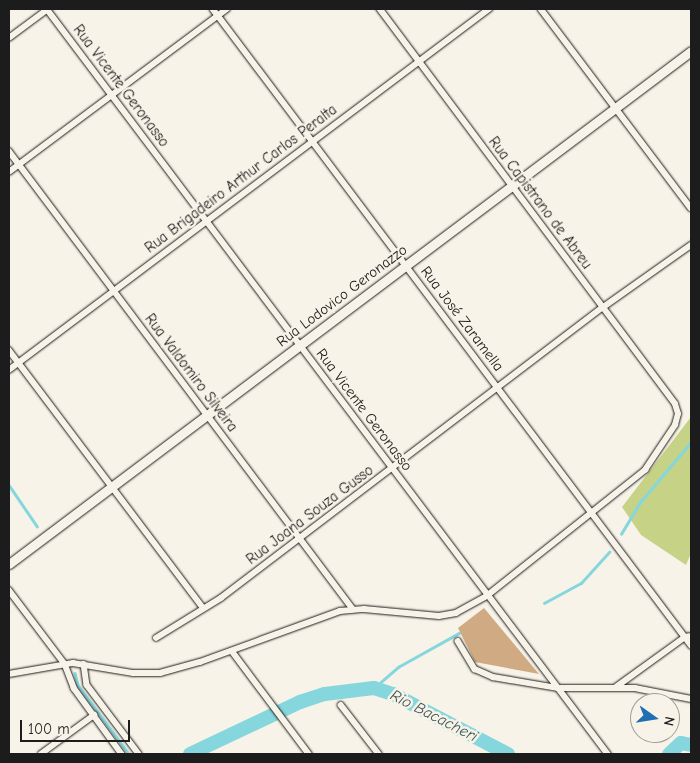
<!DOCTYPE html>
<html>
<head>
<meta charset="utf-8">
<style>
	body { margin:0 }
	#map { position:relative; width:700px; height:763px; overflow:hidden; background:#f7f3e8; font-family:"Comic Neue",sans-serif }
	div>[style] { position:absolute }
	.green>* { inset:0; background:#c6d286 }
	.stream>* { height:2.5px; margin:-1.25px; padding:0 1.25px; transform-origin:1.25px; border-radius:1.25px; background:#86d7dd }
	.river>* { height:14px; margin:-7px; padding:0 7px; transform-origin:7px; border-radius:7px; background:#86d7dd }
	.building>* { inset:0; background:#d0aa82 }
	.roads { filter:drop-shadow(0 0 1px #1c1c1c) drop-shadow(0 0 1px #1c1c1c) }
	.street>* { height:5.5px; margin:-2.75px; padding:0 2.75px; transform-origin:2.75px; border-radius:2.75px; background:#f7f3e8 }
	.secondary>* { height:9px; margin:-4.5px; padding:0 4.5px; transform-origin:4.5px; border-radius:4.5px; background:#f7f3e8 }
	span { translate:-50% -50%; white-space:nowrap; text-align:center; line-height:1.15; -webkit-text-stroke:5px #f7f3e8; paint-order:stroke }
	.street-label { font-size:15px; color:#1c1c1c }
	.water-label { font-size:16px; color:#3c5456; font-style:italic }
	.frame { position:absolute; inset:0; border:10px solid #1c1c1c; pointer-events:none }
	.north { position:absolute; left:630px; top:693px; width:50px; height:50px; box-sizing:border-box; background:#f7f3e8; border:1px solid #9f9d96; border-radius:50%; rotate:103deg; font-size:14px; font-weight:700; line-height:20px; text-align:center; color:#1c1c1c }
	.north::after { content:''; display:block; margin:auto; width:18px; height:22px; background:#1f6fb2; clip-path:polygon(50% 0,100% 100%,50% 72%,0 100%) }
	.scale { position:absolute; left:20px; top:720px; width:110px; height:22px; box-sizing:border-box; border:2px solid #1c1c1c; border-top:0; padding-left:6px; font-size:15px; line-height:18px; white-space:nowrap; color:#1c1c1c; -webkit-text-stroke:4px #f7f3e8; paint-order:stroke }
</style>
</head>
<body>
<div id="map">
	<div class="green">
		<i style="clip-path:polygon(691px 417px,691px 553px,686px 565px,641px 535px,622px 507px)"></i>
	</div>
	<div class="stream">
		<i style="left:9px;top:485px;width:50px;rotate:55.7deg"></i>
		<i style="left:621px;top:534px;width:39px;rotate:-59deg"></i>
		<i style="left:641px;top:501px;width:77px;rotate:-49.7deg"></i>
		<i style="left:544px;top:603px;width:42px;rotate:-28.4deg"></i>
		<i style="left:581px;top:583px;width:42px;rotate:-47.9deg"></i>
		<i style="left:75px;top:673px;width:12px;rotate:76deg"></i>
		<i style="left:78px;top:685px;width:86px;rotate:53.5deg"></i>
		<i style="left:374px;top:688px;width:32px;rotate:-41deg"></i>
		<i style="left:398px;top:667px;width:70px;rotate:-29.1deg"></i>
	</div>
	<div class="river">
		<i style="left:190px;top:754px;width:122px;rotate:-25.3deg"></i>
		<i style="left:300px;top:702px;width:26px;rotate:-18deg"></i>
		<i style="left:325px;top:694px;width:49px;rotate:-7deg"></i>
		<i style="left:374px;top:688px;width:20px;rotate:18deg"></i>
		<i style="left:393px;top:694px;width:130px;rotate:27.6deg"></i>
		<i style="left:669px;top:754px;width:16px;rotate:-43deg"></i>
		<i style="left:681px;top:743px;width:10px;rotate:11deg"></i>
	</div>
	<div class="building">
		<i style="clip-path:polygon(484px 608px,539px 674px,475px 662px,458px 628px)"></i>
	</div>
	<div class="roads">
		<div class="street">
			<i style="left:47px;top:9px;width:933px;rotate:53.02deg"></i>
			<i style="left:213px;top:9px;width:796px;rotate:53.07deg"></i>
			<i style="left:541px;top:9px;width:249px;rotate:53deg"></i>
			<i style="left:9px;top:38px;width:49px;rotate:-36.6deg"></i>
			<i style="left:9px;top:151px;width:573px;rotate:53.09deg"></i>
			<i style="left:9px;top:172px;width:272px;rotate:-36.8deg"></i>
			<i style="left:9px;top:350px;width:322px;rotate:53deg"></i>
			<i style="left:9px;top:370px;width:601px;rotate:-36.95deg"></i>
			<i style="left:9px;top:590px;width:93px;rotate:52.9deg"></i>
			<i style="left:65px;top:664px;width:26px;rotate:69deg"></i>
			<i style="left:74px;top:688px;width:82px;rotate:54deg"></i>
			<i style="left:156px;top:638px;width:76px;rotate:-31.6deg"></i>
			<i style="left:221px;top:598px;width:479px;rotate:-37.3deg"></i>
			<i style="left:602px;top:308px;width:109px;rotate:-35.3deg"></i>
			<i style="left:458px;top:641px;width:33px;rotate:59deg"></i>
			<i style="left:475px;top:669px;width:20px;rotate:24deg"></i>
			<i style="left:493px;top:677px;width:66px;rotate:9.6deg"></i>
			<i style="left:558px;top:688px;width:77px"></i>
			<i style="left:635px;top:688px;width:57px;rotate:11.1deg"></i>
			<i style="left:232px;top:651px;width:129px;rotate:53.2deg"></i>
			<i style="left:84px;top:664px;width:21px;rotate:82deg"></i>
			<i style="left:87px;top:685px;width:86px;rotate:53deg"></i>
			<i style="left:9px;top:674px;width:65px;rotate:-9.8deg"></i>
			<i style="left:73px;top:663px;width:61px;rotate:9.5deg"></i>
			<i style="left:133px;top:673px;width:27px"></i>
			<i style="left:160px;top:673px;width:41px;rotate:-15.4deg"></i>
			<i style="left:200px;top:662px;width:149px;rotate:-20deg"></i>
			<i style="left:340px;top:611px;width:24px;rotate:-5deg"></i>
			<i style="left:364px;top:609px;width:75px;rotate:5.3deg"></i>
			<i style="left:439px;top:616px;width:17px;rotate:-10deg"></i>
			<i style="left:456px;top:613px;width:37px;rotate:-29deg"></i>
			<i style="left:488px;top:595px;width:201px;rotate:-38.5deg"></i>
			<i style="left:645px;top:470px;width:54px;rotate:-56.3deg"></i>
			<i style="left:675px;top:425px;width:11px;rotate:-75deg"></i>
			<i style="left:678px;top:414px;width:10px;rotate:-107deg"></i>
			<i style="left:675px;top:404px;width:494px;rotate:-126.8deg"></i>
			<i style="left:616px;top:687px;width:85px;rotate:-35.9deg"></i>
			<i style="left:685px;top:637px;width:6px;rotate:-9deg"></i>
			<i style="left:341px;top:705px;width:62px;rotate:52.2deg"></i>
			<i style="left:41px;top:754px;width:66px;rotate:-36.3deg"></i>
		</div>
		<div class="secondary">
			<i style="left:9px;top:564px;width:853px;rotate:-36.95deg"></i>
		</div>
	</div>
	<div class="street-label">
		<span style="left:121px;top:86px;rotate:53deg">Rua Vicente Geronasso</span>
		<span style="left:241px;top:179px;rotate:-37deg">Rua Brigadeiro Arthur Carlos Peralta</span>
		<span style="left:540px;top:203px;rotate:53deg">Rua Capistrano de Abreu</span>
		<span style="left:342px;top:296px;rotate:-37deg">Rua Lodovico Geronazzo</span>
		<span style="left:462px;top:319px;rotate:53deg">Rua José Zaramella</span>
		<span style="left:191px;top:373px;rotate:53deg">Rua Valdomiro Silveira</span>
		<span style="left:364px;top:410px;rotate:53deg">Rua Vicente Geronasso</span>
		<span style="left:310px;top:515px;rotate:-37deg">Rua Joana Souza Gusso</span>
	</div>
	<div class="water-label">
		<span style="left:434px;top:716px;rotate:27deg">Rio Bacacheri</span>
	</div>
	<div class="frame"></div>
	<div class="north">N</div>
	<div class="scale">100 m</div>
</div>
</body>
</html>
